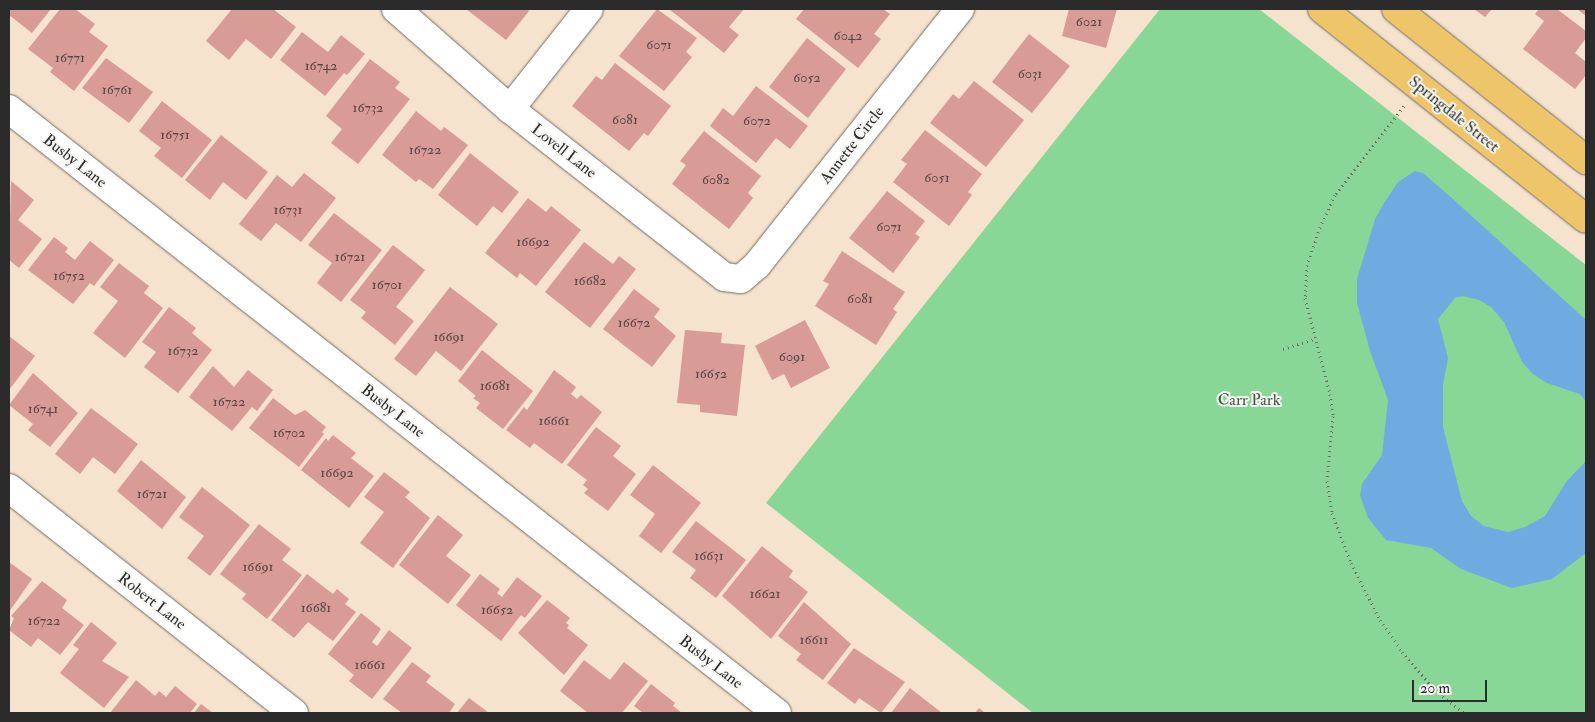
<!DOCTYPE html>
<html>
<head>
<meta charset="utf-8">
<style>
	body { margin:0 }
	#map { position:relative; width:1595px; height:722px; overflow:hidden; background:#f5e3cd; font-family:"IM FELL Double Pica",serif }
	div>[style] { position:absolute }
	.green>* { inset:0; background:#88d797 }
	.water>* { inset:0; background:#6fabe0 }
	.building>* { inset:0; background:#d99b95 }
	.path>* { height:3px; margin-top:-1.5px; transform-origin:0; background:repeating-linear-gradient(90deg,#726b64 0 1px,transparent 0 5px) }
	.roads { filter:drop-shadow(0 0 1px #726b64) drop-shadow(0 0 1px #726b64) }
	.minor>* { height:28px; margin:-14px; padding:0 14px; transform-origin:14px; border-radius:14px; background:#fff }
	.major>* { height:28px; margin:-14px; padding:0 14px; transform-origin:14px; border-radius:14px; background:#eec569 }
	span { translate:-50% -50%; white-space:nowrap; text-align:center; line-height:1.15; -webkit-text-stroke:4px #f6f6f2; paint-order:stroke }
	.number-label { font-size:14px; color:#564746 }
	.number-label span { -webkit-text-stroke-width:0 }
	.street-label { font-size:16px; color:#2b2b2b }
	.park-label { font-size:16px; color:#425646 }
	.frame { position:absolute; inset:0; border:10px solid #2b2b2b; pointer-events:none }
	.scale { position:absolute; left:1412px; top:680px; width:75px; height:22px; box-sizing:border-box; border:2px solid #2b2b2b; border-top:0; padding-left:6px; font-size:15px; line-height:18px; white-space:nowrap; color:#2b2b2b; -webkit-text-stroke:4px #f6f6f2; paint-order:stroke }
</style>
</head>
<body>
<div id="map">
	<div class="green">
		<i style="clip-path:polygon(1160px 9px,1259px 9px,1586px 265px,1586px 713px,1033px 713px,766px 503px)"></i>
	</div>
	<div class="water">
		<i style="clip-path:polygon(1415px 171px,1423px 173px,1453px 199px,1586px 320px,1586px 402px,1580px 394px,1547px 383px,1533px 374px,1522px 362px,1504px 322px,1491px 307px,1479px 300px,1463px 296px,1455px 298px,1438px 319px,1448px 358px,1443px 385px,1443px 427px,1462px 501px,1471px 516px,1484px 526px,1508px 532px,1525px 527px,1545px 516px,1566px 482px,1586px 461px,1586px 553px,1552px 579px,1512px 588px,1461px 569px,1431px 548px,1386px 540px,1368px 518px,1360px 495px,1362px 484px,1382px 455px,1388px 400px,1370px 351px,1357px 303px,1357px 279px,1375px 219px,1384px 203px,1398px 182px)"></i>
	</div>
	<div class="building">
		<i style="clip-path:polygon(9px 9px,51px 9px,32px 33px,9px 15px)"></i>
		<i style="clip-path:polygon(60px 9px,75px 9px,95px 24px,89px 32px,108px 46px,74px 91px,50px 72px,53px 68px,28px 49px)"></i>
		<i style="clip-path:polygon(232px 9px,273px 9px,296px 27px,271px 59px,246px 39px,229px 60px,206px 41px)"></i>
		<i style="clip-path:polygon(466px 9px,527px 9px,529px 11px,506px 40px)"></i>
		<i style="clip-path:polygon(657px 9px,697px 38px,686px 52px,692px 57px,664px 91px,619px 56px)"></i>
		<i style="clip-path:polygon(669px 9px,744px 9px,729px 27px,739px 35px,724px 53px)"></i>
		<i style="clip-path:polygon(804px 9px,883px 9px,890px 14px,874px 34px,881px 39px,858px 68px,796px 19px)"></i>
		<i style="clip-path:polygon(1069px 9px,1117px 9px,1106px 48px,1062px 36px)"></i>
		<i style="clip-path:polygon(1474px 9px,1492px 9px,1485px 17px)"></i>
		<i style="clip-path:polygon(1539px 9px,1557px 9px,1586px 31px,1586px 38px,1575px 53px,1586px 62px,1586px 75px,1575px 89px,1523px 49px,1544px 21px,1535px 14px)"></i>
		<i style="clip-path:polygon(1577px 9px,1586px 9px,1586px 16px)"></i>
		<i style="clip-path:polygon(302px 32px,328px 52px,341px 35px,365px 54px,347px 75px,344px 73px,325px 96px,280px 60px)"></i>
		<i style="clip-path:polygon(1029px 34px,1070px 66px,1032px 113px,992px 82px)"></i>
		<i style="clip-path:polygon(807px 38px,846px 69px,808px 118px,769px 87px)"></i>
		<i style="clip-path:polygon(106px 58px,153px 92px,129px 123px,82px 88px)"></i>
		<i style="clip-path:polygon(370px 59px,400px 82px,395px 88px,410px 99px,358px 164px,331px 143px,342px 129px,326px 116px)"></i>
		<i style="clip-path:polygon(615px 63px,671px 106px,648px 136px,644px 133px,629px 151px,572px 106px,596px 76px,602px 80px)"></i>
		<i style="clip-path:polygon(974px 81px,1024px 120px,986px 167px,930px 123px,953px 94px,959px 99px)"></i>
		<i style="clip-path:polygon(756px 86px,808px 126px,790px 149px,776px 138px,756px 163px,710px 126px,723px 108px,733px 116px)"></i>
		<i style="clip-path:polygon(162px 101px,212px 140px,182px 178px,154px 156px,161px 148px,139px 131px)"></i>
		<i style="clip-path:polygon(416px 111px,441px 131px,444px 127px,468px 145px,433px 189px,419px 179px,416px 182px,382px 155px)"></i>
		<i style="clip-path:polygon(925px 130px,982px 174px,968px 192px,972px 195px,949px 226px,893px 182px,907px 164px,901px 160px)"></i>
		<i style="clip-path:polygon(704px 131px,761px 176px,748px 193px,753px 198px,729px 229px,672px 184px,686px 165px,680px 161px)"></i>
		<i style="clip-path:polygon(221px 135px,268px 172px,246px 200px,223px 182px,210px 200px,185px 180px)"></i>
		<i style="clip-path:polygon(470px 153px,519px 192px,502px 213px,493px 206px,477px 226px,438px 195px)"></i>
		<i style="clip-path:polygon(304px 173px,336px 198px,301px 242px,276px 223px,261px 241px,239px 224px,277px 175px,292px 187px)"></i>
		<i style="clip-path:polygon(11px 181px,34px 200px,18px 220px,42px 239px,19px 268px,9px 260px)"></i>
		<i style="clip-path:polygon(887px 191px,925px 221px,915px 234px,920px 237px,893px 273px,849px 238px)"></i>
		<i style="clip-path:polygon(528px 198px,546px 212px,551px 206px,581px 230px,536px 286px,520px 273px,517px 278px,485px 253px)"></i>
		<i style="clip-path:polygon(334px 213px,382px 250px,341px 302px,317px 283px,332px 263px,308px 245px)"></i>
		<i style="clip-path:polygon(54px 237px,68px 248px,65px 252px,75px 260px,90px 241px,114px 260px,94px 286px,90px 283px,73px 304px,28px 270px)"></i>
		<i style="clip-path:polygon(584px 242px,613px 264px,619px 256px,636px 269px,590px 328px,545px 292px)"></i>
		<i style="clip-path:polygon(393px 245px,425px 270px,396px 307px,414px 321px,395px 345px,361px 318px,366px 312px,350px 300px)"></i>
		<i style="clip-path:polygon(842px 251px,905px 292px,893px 309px,897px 312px,876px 345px,815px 306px,829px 284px,823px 281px)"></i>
		<i style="clip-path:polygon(119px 263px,149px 286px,144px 293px,163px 308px,125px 358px,93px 333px,118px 301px,100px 287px)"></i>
		<i style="clip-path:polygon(450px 287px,498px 324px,461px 371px,436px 351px,416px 376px,394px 359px)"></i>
		<i style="clip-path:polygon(634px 289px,660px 309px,654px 317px,676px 336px,652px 367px,603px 329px)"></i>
		<i style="clip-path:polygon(169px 307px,196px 328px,192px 333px,212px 350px,178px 393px,144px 367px,156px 352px,142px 342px)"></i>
		<i style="clip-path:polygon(805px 320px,830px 368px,791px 388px,784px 374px,772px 380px,755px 346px)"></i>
		<i style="clip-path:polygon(685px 330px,722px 333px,721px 343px,745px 345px,737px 416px,700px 412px,700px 405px,677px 403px)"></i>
		<i style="clip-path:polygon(9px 336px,35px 356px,9px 390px)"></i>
		<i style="clip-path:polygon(482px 350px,533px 391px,503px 429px,476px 408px,480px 403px,473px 398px,476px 396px,458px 381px)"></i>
		<i style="clip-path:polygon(213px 366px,234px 387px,248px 370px,273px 390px,257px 411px,252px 407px,232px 431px,189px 397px)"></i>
		<i style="clip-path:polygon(554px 370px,576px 387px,571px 394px,577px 399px,581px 395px,602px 412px,562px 464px,534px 443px,530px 448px,506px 430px,524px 407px,527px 410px)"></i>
		<i style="clip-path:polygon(33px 373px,78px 413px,50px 447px,28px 430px,33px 424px,9px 405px)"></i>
		<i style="clip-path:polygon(273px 398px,295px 415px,305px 410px,326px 427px,322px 432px,324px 434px,299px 467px,249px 428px)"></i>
		<i style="clip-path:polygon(91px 408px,138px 444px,115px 474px,93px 457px,80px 474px,55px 454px)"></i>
		<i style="clip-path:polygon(596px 427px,621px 446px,613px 456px,636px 474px,608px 511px,584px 493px,588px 489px,583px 485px,587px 480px,567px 465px)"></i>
		<i style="clip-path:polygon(333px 435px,356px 453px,351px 458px,374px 476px,349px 508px,301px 470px,326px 438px,328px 441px)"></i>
		<i style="clip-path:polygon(141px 460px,186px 497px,162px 529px,117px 491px)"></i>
		<i style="clip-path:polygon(653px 465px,701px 503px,661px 553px,639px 536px,655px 514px,630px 495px)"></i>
		<i style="clip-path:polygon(384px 472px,410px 492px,405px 497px,430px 518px,393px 568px,360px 543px,384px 512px,364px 497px)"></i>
		<i style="clip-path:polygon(202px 487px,250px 525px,210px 576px,187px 558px,204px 536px,179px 517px)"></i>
		<i style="clip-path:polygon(438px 515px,463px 535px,446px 556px,471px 575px,448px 604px,399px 565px)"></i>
		<i style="clip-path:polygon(696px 521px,746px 560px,716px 598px,690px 578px,696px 570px,672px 552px)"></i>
		<i style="clip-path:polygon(259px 524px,291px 549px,282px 560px,302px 575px,267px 619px,242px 599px,246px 594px,220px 574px)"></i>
		<i style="clip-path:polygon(762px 546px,793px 571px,789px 577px,808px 592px,771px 639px,722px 596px)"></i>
		<i style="clip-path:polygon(9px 562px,32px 579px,9px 612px)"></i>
		<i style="clip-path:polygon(307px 574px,333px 594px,337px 589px,349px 599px,345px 604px,356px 612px,333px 641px,308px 622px,294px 638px,271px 620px)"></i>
		<i style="clip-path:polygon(480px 574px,500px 589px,497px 593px,502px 597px,517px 577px,542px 596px,525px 618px,521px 615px,501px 641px,456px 605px)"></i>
		<i style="clip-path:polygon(42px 581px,67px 600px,62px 608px,84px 625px,60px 655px,38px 638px,31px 647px,9px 630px,14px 618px,11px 616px)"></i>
		<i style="clip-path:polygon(547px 600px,570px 618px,566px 623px,569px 625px,567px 628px,588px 645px,564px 675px,518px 633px)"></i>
		<i style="clip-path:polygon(804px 602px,851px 644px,823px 680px,796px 660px,801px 654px,778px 636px)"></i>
		<i style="clip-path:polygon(361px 613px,381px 629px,372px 642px,377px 646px,389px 630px,412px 648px,372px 699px,349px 681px,354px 675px,328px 654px)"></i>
		<i style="clip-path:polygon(91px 622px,117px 643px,102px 661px,129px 677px,104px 708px,60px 673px,79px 649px,73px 645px)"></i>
		<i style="clip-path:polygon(854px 648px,905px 682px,881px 713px,859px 698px,855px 704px,827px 683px)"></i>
		<i style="clip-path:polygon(584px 660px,610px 680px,624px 662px,648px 681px,622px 713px,588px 713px,560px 691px)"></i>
		<i style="clip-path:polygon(412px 662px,431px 676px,426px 682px,455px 704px,449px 713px,402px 713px,383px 699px)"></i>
		<i style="clip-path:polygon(136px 680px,155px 696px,159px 691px,166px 697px,175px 686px,197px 704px,190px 713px,110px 713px)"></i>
		<i style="clip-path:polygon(651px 684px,675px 703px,673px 706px,682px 713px,643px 713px,634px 706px)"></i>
		<i style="clip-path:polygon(910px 688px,942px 713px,891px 713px)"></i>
		<i style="clip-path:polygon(469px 698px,489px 713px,457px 713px)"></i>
		<i style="clip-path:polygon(201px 704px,213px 713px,194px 713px)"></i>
		<i style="clip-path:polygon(979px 708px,985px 713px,975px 713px)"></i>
	</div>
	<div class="path">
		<i style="left:1404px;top:106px;width:113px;rotate:127.8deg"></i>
		<i style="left:1335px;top:195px;width:35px;rotate:115deg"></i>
		<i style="left:1320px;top:227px;width:40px;rotate:108.9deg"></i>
		<i style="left:1307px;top:265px;width:33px;rotate:93deg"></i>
		<i style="left:1305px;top:298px;width:99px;rotate:75.4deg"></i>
		<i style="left:1330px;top:394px;width:22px;rotate:82deg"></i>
		<i style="left:1333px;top:416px;width:65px;rotate:95.3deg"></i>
		<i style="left:1327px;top:481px;width:32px;rotate:81deg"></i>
		<i style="left:1332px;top:513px;width:53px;rotate:69.2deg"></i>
		<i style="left:1351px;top:563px;width:64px;rotate:63deg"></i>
		<i style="left:1380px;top:620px;width:39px;rotate:55deg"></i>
		<i style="left:1402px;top:652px;width:50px;rotate:49deg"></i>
		<i style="left:1435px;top:690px;width:37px;rotate:38deg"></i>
		<i style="left:1283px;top:349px;width:33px;rotate:-18deg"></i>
	</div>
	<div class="roads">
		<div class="minor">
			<i style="left:396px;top:9px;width:152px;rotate:41.3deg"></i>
			<i style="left:510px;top:109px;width:272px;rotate:38.1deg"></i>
			<i style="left:724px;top:277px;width:17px;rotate:7deg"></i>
			<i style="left:741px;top:279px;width:21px;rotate:-41deg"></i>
			<i style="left:757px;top:265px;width:327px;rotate:-51.6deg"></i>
			<i style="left:9px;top:109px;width:977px;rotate:38.18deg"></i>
			<i style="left:510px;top:109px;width:127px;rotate:-51.7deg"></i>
			<i style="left:9px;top:488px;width:363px;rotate:38.3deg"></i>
		</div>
		<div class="major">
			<i style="left:1322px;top:9px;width:337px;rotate:38.5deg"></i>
			<i style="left:1396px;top:9px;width:243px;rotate:38.5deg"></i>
		</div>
	</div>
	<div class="number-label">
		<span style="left:1089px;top:22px">6021</span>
		<span style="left:848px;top:36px">6042</span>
		<span style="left:659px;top:45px">6071</span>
		<span style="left:70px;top:58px">16771</span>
		<span style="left:321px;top:66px">16742</span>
		<span style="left:1030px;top:74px">6031</span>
		<span style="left:807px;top:78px">6052</span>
		<span style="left:117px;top:90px">16761</span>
		<span style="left:368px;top:108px">16732</span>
		<span style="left:625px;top:120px">6081</span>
		<span style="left:757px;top:121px">6072</span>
		<span style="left:175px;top:135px">16751</span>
		<span style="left:425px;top:150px">16722</span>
		<span style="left:937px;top:178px">6051</span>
		<span style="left:716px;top:180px">6082</span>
		<span style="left:288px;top:210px">16731</span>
		<span style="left:889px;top:227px">6071</span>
		<span style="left:533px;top:242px">16692</span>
		<span style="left:350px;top:257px">16721</span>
		<span style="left:69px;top:276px">16752</span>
		<span style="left:590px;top:281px">16682</span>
		<span style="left:387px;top:285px">16701</span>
		<span style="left:860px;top:299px">6081</span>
		<span style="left:634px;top:323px">16672</span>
		<span style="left:449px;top:337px">16691</span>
		<span style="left:183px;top:351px">16732</span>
		<span style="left:792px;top:357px">6091</span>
		<span style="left:711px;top:374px">16652</span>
		<span style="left:495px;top:386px">16681</span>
		<span style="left:229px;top:402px">16722</span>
		<span style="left:43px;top:409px">16741</span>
		<span style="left:554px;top:421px">16661</span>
		<span style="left:289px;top:433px">16702</span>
		<span style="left:337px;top:473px">16692</span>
		<span style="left:152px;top:494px">16721</span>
		<span style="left:709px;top:556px">16631</span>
		<span style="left:258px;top:567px">16691</span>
		<span style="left:765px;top:594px">16621</span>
		<span style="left:316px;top:608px">16681</span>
		<span style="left:497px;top:610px">16652</span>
		<span style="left:44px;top:621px">16722</span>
		<span style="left:814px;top:640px">16611</span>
		<span style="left:370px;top:665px">16661</span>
	</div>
	<div class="street-label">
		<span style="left:1454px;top:114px;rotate:39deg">Springdale Street</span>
		<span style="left:852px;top:145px;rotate:-52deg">Annette Circle</span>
		<span style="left:564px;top:151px;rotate:38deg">Lovell Lane</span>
		<span style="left:75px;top:161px;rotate:38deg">Busby Lane</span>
		<span style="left:393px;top:411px;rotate:38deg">Busby Lane</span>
		<span style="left:152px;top:601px;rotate:38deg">Robert Lane</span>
		<span style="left:711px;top:662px;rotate:38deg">Busby Lane</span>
	</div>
	<div class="park-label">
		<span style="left:1249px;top:400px">Carr Park</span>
	</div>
	<div class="frame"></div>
	<div class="scale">20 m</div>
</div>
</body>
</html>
